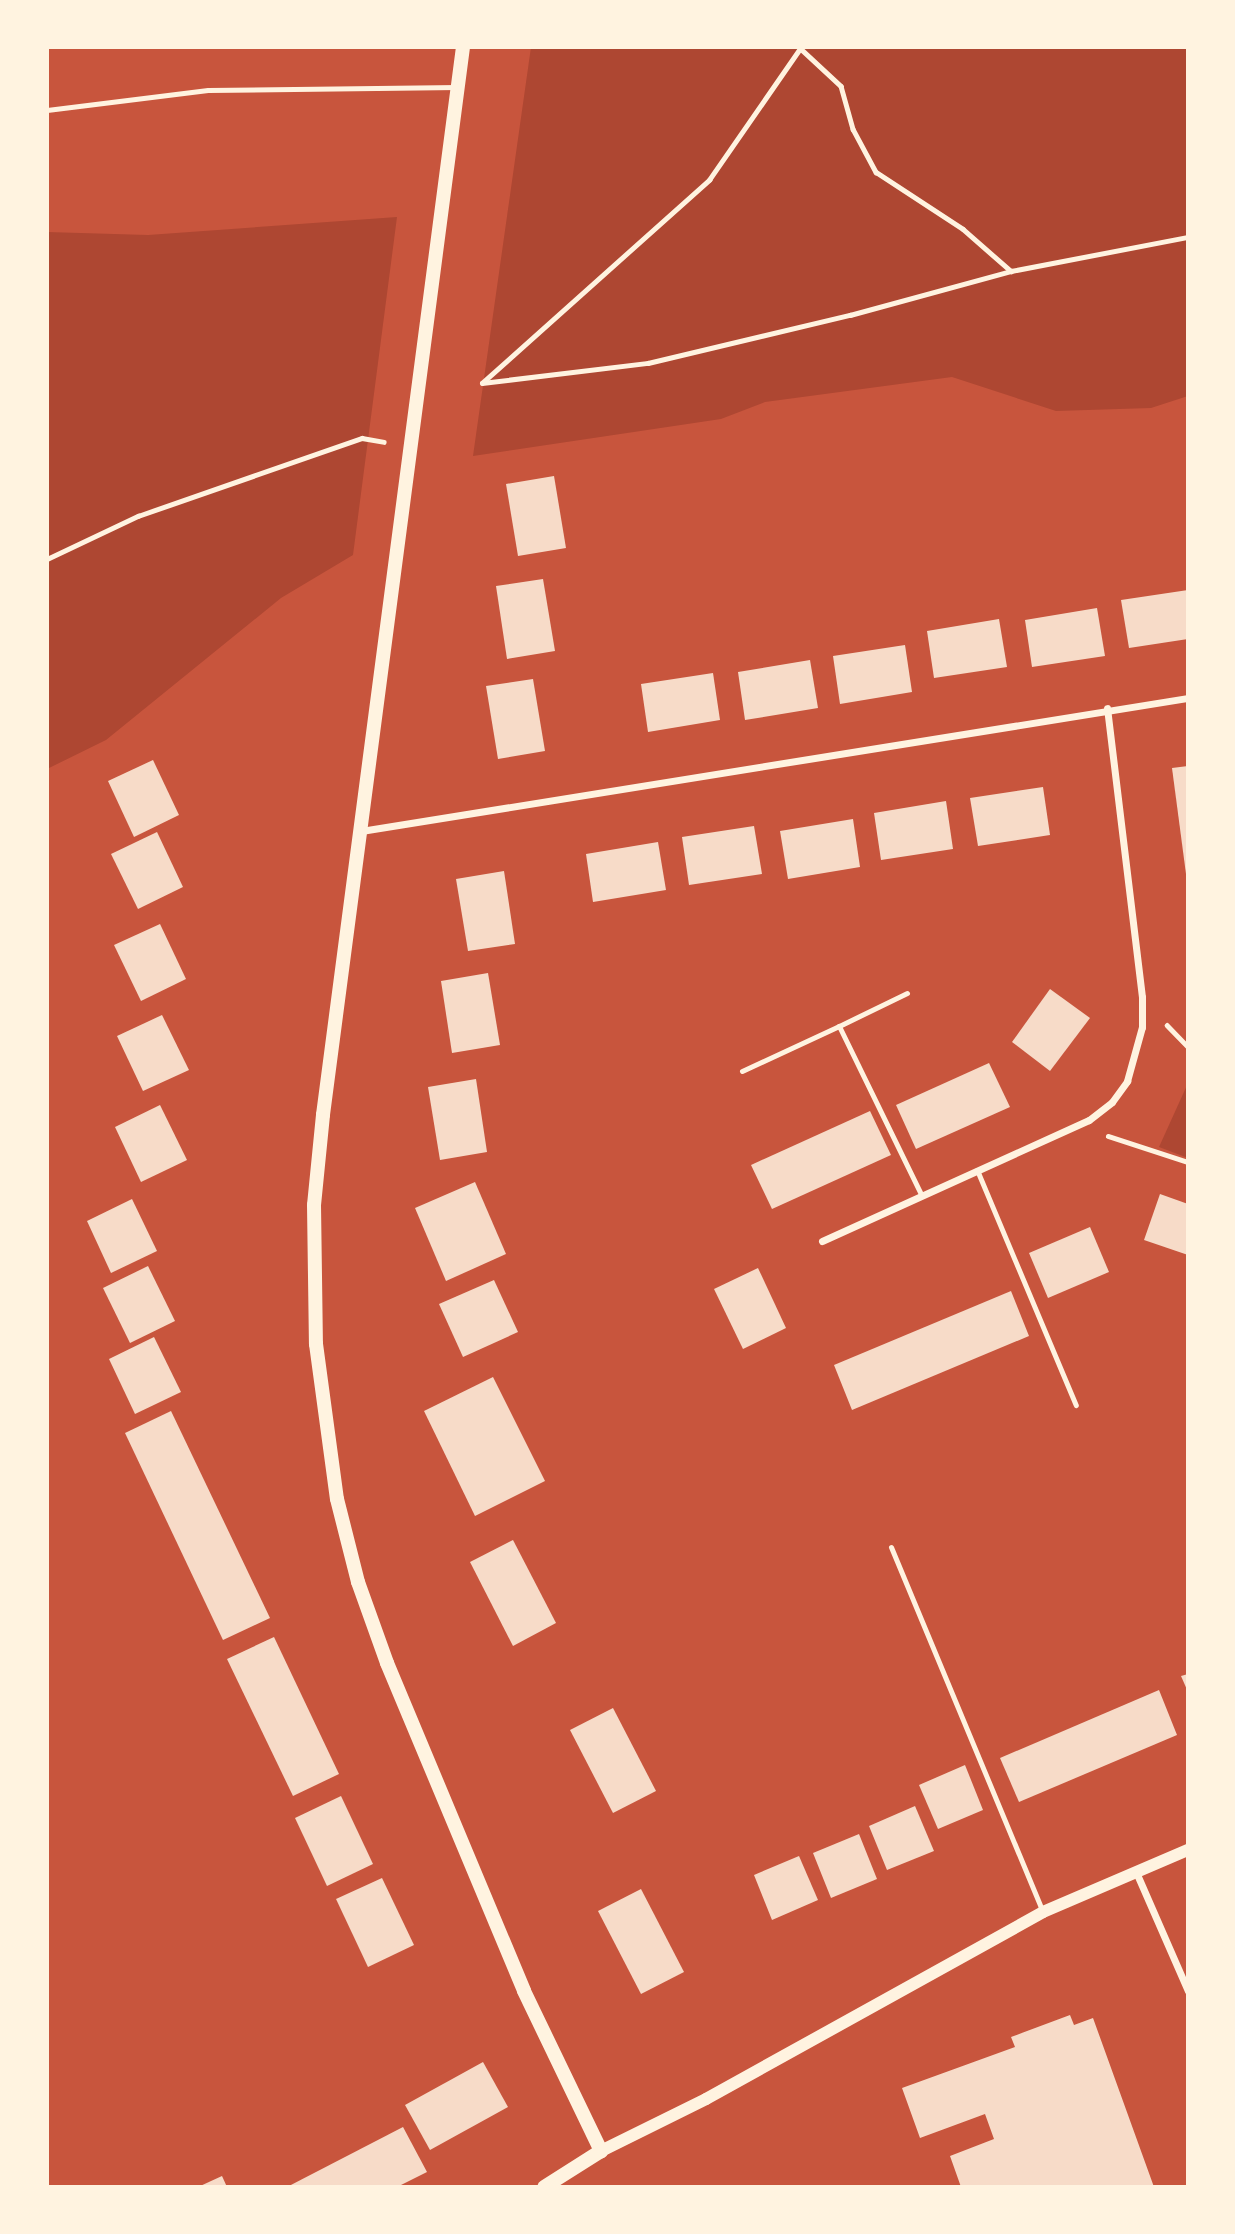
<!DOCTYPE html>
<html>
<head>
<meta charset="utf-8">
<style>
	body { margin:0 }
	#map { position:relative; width:1235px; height:2234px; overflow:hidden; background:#c8553d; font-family:Commissioner,sans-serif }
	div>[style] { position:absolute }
	.green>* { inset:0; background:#ae4732 }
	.building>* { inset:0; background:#f7dbc8 }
	.path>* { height:4.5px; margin:-2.25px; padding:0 2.25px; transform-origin:2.25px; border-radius:2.25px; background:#fff3e0 }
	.service>* { height:5px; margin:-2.5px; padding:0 2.5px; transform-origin:2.5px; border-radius:2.5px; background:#fff3e0 }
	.minor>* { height:7px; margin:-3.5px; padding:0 3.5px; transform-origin:3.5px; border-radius:3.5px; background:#fff3e0 }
	.tertiary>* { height:12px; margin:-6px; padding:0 6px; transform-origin:6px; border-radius:6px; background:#fff3e0 }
	.secondary>* { height:14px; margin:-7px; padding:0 7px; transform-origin:7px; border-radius:7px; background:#fff3e0 }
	span { translate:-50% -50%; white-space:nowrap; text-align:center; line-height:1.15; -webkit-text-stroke:7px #fff3e0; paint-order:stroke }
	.frame { position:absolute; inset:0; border:49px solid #fff3e0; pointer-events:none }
</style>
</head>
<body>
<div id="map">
	<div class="green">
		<i style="clip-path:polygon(531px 47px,1188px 47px,1188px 396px,1151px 408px,1056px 411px,952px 377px,765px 402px,721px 419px,473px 456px)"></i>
		<i style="clip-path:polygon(397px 217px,353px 555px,281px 598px,106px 740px,47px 769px,47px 232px,148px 235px)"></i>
		<i style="clip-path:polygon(1188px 1083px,1188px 1158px,1159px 1147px)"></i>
	</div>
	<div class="building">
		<i style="clip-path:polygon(554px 476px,566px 548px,518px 556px,506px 484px)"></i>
		<i style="clip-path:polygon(543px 579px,555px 651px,507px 659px,496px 586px)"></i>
		<i style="clip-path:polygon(1188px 590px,1188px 639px,1129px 648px,1121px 600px)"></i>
		<i style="clip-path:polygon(1097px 608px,1105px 656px,1032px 667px,1025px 620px)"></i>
		<i style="clip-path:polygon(999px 619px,1007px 667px,934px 678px,927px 631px)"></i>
		<i style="clip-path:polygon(905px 645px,912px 692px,840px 704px,833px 656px)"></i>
		<i style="clip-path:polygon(810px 660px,818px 708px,745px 720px,738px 672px)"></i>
		<i style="clip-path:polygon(713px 673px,720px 720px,648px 732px,641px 684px)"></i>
		<i style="clip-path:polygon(533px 679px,545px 751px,498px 759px,486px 686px)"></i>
		<i style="clip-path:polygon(153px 760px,179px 815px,134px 837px,108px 781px)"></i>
		<i style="clip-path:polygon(1188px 766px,1188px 874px,1186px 874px,1172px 768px)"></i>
		<i style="clip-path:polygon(1043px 787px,1050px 835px,978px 846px,970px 798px)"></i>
		<i style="clip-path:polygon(946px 801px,953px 849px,881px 860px,874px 813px)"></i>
		<i style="clip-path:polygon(853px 819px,860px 867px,788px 879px,780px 831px)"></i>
		<i style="clip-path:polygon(754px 826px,762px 874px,689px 885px,682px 837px)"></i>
		<i style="clip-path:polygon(157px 832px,183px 887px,138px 909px,111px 854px)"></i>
		<i style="clip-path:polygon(658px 842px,666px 890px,593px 902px,586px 854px)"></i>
		<i style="clip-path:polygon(504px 871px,515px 944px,468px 951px,456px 879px)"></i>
		<i style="clip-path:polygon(160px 924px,186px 979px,141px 1001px,114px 945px)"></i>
		<i style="clip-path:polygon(488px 973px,500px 1045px,452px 1053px,441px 981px)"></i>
		<i style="clip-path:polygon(1050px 989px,1090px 1018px,1050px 1071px,1012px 1042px)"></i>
		<i style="clip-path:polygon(162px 1015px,189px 1070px,143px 1091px,117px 1036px)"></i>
		<i style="clip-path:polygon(989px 1063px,1010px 1107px,916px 1149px,896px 1105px)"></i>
		<i style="clip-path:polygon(476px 1079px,487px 1152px,440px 1160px,428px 1087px)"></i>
		<i style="clip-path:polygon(160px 1105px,187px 1160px,141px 1182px,115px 1127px)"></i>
		<i style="clip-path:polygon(870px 1111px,891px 1155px,772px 1209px,751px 1165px)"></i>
		<i style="clip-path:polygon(475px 1182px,506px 1254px,446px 1281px,415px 1208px)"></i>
		<i style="clip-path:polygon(1160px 1194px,1188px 1204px,1188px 1255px,1144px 1240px)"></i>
		<i style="clip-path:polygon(132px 1199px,157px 1251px,111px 1273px,87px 1221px)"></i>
		<i style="clip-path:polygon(1090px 1227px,1109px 1272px,1048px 1298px,1029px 1253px)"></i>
		<i style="clip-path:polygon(148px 1266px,175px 1321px,130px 1343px,103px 1288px)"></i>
		<i style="clip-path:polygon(758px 1268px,786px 1328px,743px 1349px,714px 1289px)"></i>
		<i style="clip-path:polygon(494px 1280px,518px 1332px,463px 1357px,439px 1304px)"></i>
		<i style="clip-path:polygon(1011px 1291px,1029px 1336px,852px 1410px,834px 1365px)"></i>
		<i style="clip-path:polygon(154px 1337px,181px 1392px,135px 1414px,109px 1359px)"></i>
		<i style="clip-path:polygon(493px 1377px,545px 1481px,475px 1516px,424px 1411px)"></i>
		<i style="clip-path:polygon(171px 1411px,270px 1618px,223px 1640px,125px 1433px)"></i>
		<i style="clip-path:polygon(513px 1540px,556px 1623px,513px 1646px,470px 1562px)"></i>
		<i style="clip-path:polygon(274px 1637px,339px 1774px,293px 1796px,227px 1659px)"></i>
		<i style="clip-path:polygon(1188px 1674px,1188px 1692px,1181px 1676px)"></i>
		<i style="clip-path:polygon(1159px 1690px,1177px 1735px,1019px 1802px,1000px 1758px)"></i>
		<i style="clip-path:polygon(613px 1708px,656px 1791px,613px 1813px,570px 1730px)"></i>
		<i style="clip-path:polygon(965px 1765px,983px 1810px,938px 1829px,919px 1785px)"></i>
		<i style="clip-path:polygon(341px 1796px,373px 1864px,327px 1886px,295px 1818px)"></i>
		<i style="clip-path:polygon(915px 1806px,934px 1851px,887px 1870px,869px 1826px)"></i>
		<i style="clip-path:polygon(859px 1834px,877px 1879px,831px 1898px,813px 1853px)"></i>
		<i style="clip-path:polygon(799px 1856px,818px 1900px,772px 1920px,754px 1875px)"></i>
		<i style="clip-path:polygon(382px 1878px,414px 1945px,368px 1967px,336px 1899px)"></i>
		<i style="clip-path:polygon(641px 1889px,684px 1972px,641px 1994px,598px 1911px)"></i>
		<i style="clip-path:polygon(1070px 2015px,1074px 2025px,1093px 2018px,1154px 2187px,961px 2187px,950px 2156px,994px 2139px,985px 2114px,920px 2138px,902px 2088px,1015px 2047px,1011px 2037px)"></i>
		<i style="clip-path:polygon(483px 2062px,508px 2107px,430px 2150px,405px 2105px)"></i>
		<i style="clip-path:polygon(403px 2127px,427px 2172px,397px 2187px,287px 2187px)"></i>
		<i style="clip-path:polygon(222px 2176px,227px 2187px,198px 2187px)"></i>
	</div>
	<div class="path">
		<i style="left:800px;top:48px;width:56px;rotate:42.8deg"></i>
		<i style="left:841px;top:86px;width:45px;rotate:74.4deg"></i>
		<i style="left:853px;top:129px;width:49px;rotate:61.9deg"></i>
		<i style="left:876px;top:172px;width:104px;rotate:33.2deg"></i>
		<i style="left:963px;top:229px;width:64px;rotate:41.2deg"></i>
		<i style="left:482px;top:383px;width:167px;rotate:-6.9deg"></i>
		<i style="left:648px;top:363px;width:208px;rotate:-13.4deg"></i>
		<i style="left:850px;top:315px;width:167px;rotate:-15.3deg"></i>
		<i style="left:1011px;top:271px;width:180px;rotate:-10.9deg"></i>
		<i style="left:482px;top:383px;width:305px;rotate:-41.8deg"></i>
		<i style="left:709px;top:180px;width:162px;rotate:-55.3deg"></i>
		<i style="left:47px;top:559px;width:101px;rotate:-25.3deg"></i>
		<i style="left:138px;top:516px;width:237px;rotate:-19.2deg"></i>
		<i style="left:362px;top:438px;width:22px;rotate:10deg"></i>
		<i style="left:1167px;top:1025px;width:30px;rotate:46deg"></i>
		<i style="left:1108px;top:1136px;width:84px;rotate:18deg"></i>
	</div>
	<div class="service">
		<i style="left:47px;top:110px;width:162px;rotate:-7.1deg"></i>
		<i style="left:208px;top:90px;width:250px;rotate:-0.7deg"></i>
		<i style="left:907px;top:993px;width:76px;rotate:154.1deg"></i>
		<i style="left:839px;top:1026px;width:189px;rotate:64deg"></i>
		<i style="left:742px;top:1071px;width:107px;rotate:-24.9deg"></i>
		<i style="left:977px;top:1170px;width:255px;rotate:67.2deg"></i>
		<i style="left:891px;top:1547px;width:395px;rotate:67.4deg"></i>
	</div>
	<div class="minor">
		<i style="left:361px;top:831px;width:838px;rotate:-9.14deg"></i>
		<i style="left:822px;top:1241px;width:293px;rotate:-24.4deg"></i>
		<i style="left:1089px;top:1120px;width:29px;rotate:-38deg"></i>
		<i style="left:1112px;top:1102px;width:26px;rotate:-54deg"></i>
		<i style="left:1127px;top:1081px;width:56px;rotate:-74.5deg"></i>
		<i style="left:1142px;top:1027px;width:30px;rotate:-90deg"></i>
		<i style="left:1142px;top:997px;width:291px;rotate:-96.9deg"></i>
		<i style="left:1136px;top:1872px;width:130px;rotate:66.4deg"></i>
	</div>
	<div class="tertiary">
		<i style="left:601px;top:2151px;width:117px;rotate:-26.3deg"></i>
		<i style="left:706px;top:2099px;width:385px;rotate:-29deg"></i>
		<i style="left:1043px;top:1912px;width:158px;rotate:-23.2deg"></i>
	</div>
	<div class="secondary">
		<i style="left:463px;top:47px;width:1077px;rotate:97.47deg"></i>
		<i style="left:323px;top:1115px;width:90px;rotate:95.7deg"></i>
		<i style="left:314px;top:1205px;width:139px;rotate:89.2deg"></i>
		<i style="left:316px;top:1344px;width:156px;rotate:82.3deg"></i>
		<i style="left:337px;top:1499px;width:86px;rotate:75.8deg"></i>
		<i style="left:358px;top:1582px;width:86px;rotate:70.3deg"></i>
		<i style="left:387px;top:1663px;width:355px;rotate:67.3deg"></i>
		<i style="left:524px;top:1991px;width:178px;rotate:64.3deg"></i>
		<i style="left:601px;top:2151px;width:67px;rotate:147.7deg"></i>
	</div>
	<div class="frame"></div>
</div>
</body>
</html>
